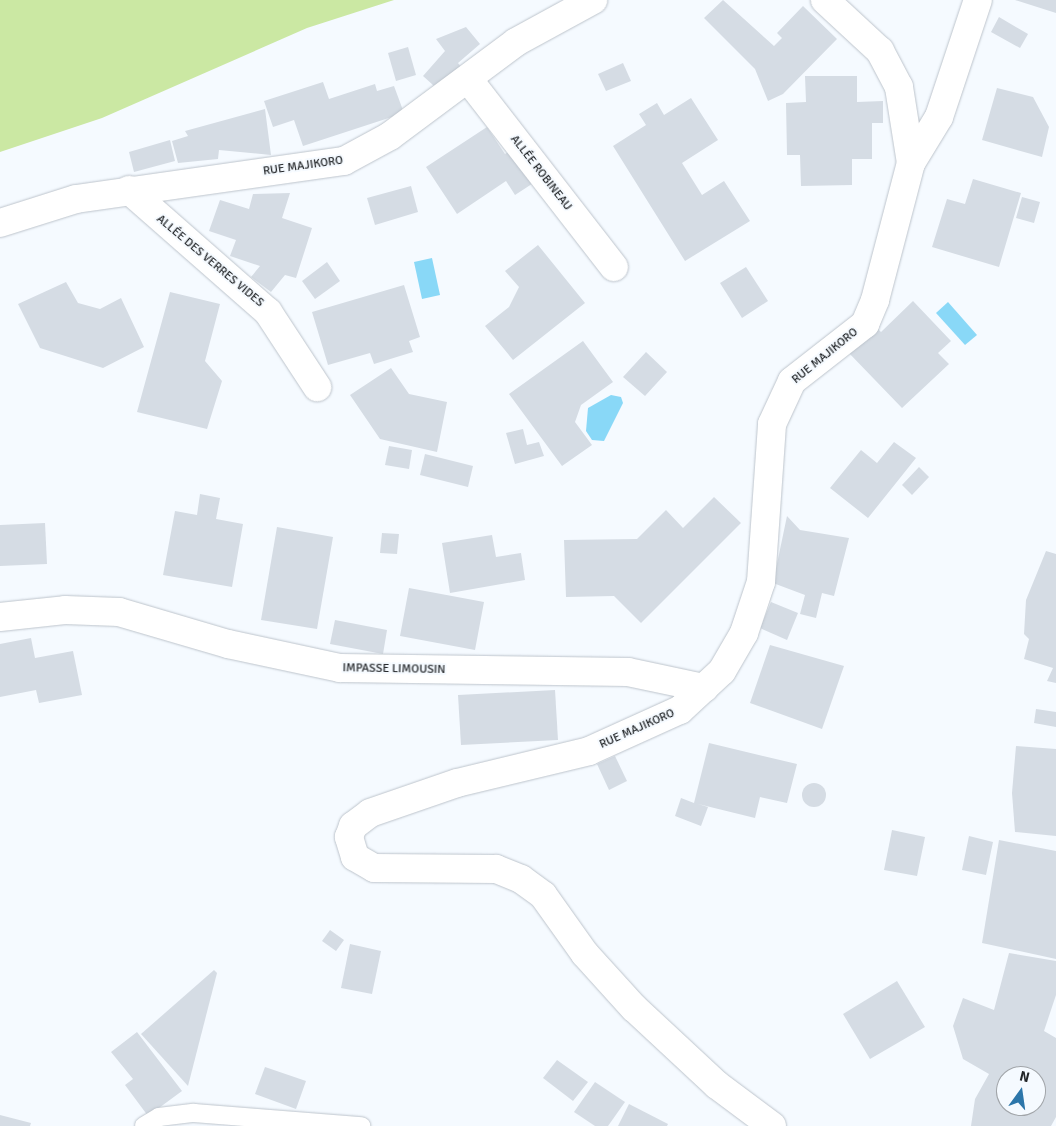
<!DOCTYPE html>
<html>
<head>
<meta charset="utf-8">
<style>
	body { margin:0 }
	#map { position:relative; width:1056px; height:1126px; overflow:hidden; background:#f5faff; font-family:Signika,sans-serif }
	div>[style] { position:absolute }
	.green>* { inset:0; background:#cbe8a3 }
	.water>* { inset:0; background:#89d8f7 }
	.building>* { inset:0; background:#d5dce4 }
	.round { border-radius:50% }
	.roads { filter:drop-shadow(0 0 1px #bdc4cc) drop-shadow(0 0 1px #bdc4cc) }
	.service>* { height:18px; margin:-9px; padding:0 9px; transform-origin:9px; border-radius:9px; background:#fff }
	.minor>* { height:28px; margin:-14px; padding:0 14px; transform-origin:14px; border-radius:14px; background:#fff }
	span { translate:-50% -50%; white-space:nowrap; text-align:center; line-height:1.15; -webkit-text-stroke:4px #f5faff; paint-order:stroke }
	.street-label { font-size:12px; color:#222528 }
	.north { position:absolute; left:996px; top:1066px; width:50px; height:50px; box-sizing:border-box; background:#f5faff; border:1px solid #a1a5a9; border-radius:50%; rotate:14deg; font-size:14px; font-weight:700; line-height:20px; text-align:center; color:#222528 }
	.north::after { content:''; display:block; margin:auto; width:18px; height:22px; background:#2c76aa; clip-path:polygon(50% 0,100% 100%,50% 72%,0 100%) }
</style>
</head>
<body>
<div id="map">
	<div class="green">
		<i style="clip-path:polygon(0 0,394px 0,307px 28px,102px 118px,0 152px)"></i>
	</div>
	<div class="water">
		<i style="clip-path:polygon(432px 258px,440px 295px,422px 299px,414px 262px)"></i>
		<i style="clip-path:polygon(948px 302px,977px 335px,965px 345px,936px 313px)"></i>
		<i style="clip-path:polygon(611px 395px,621px 397px,623px 403px,604px 441px,592px 440px,586px 431px,588px 408px)"></i>
	</div>
	<div class="building">
		<i style="clip-path:polygon(723px 0,774px 46px,782px 38px,777px 33px,803px 6px,837px 39px,783px 94px,768px 101px,755px 69px,704px 18px)"></i>
		<i style="clip-path:polygon(1015px 0,1056px 0,1056px 13px)"></i>
		<i style="clip-path:polygon(999px 17px,1028px 34px,1020px 48px,991px 32px)"></i>
		<i style="clip-path:polygon(466px 27px,480px 44px,458px 63px,464px 71px,443px 94px,423px 76px,445px 51px,436px 39px)"></i>
		<i style="clip-path:polygon(408px 47px,416px 75px,396px 81px,388px 53px)"></i>
		<i style="clip-path:polygon(623px 63px,631px 81px,606px 91px,598px 74px)"></i>
		<i style="clip-path:polygon(805px 76px,857px 76px,857px 102px,883px 101px,883px 123px,872px 123px,872px 159px,852px 159px,852px 185px,801px 186px,800px 155px,787px 155px,786px 103px,806px 102px)"></i>
		<i style="clip-path:polygon(323px 82px,329px 99px,375px 84px,377px 91px,394px 86px,404px 113px,303px 146px,294px 120px,273px 127px,264px 101px)"></i>
		<i style="clip-path:polygon(997px 88px,1033px 97px,1049px 127px,1042px 157px,982px 140px)"></i>
		<i style="clip-path:polygon(691px 98px,718px 140px,682px 163px,702px 195px,724px 181px,750px 221px,685px 261px,613px 146px,646px 125px,639px 114px,657px 103px,664px 115px)"></i>
		<i style="clip-path:polygon(265px 109px,271px 155px,219px 150px,218px 159px,178px 163px,172px 141px,188px 136px,185px 131px)"></i>
		<i style="clip-path:polygon(487px 127px,505px 154px,516px 147px,538px 180px,515px 195px,506px 181px,457px 214px,426px 167px)"></i>
		<i style="clip-path:polygon(170px 140px,175px 161px,134px 172px,129px 152px)"></i>
		<i style="clip-path:polygon(973px 179px,1021px 193px,999px 267px,932px 247px,947px 199px,965px 204px)"></i>
		<i style="clip-path:polygon(411px 186px,418px 212px,375px 225px,367px 198px)"></i>
		<i style="clip-path:polygon(290px 193px,282px 218px,312px 228px,296px 278px,285px 275px,271px 292px,251px 277px,260px 266px,230px 256px,236px 240px,209px 231px,220px 200px,249px 209px,253px 194px)"></i>
		<i style="clip-path:polygon(1022px 197px,1040px 202px,1034px 223px,1016px 218px)"></i>
		<i style="clip-path:polygon(538px 245px,585px 303px,513px 360px,485px 326px,509px 307px,519px 287px,505px 271px)"></i>
		<i style="clip-path:polygon(327px 262px,340px 281px,315px 299px,302px 281px)"></i>
		<i style="clip-path:polygon(746px 267px,768px 301px,742px 318px,720px 283px)"></i>
		<i style="clip-path:polygon(66px 282px,78px 303px,100px 309px,121px 298px,144px 347px,103px 368px,40px 348px,18px 304px)"></i>
		<i style="clip-path:polygon(404px 285px,420px 337px,409px 341px,413px 352px,374px 364px,370px 353px,328px 365px,312px 312px)"></i>
		<i style="clip-path:polygon(170px 292px,220px 304px,205px 361px,222px 381px,207px 429px,137px 412px)"></i>
		<i style="clip-path:polygon(913px 301px,951px 341px,938px 353px,949px 364px,902px 408px,847px 351px,874px 325px,881px 332px)"></i>
		<i style="clip-path:polygon(583px 341px,613px 382px,581px 405px,575px 422px,592px 445px,562px 466px,509px 394px)"></i>
		<i style="clip-path:polygon(646px 352px,667px 372px,645px 396px,623px 377px)"></i>
		<i style="clip-path:polygon(391px 368px,409px 394px,447px 402px,437px 452px,380px 439px,350px 395px)"></i>
		<i style="clip-path:polygon(523px 429px,527px 445px,539px 442px,544px 456px,515px 464px,506px 433px)"></i>
		<i style="clip-path:polygon(894px 442px,916px 458px,868px 518px,830px 488px,861px 450px,877px 463px)"></i>
		<i style="clip-path:polygon(389px 446px,412px 450px,409px 469px,385px 465px)"></i>
		<i style="clip-path:polygon(425px 454px,473px 466px,468px 487px,420px 475px)"></i>
		<i style="clip-path:polygon(919px 467px,929px 477px,912px 495px,902px 485px)"></i>
		<i style="clip-path:polygon(200px 494px,220px 498px,216px 519px,243px 524px,232px 587px,163px 575px,175px 511px,197px 515px)"></i>
		<i style="clip-path:polygon(714px 497px,741px 523px,641px 623px,614px 596px,566px 597px,564px 540px,637px 539px,666px 510px,683px 528px)"></i>
		<i style="clip-path:polygon(787px 516px,800px 530px,849px 538px,834px 596px,822px 593px,816px 618px,800px 614px,805px 595px,773px 583px)"></i>
		<i style="clip-path:polygon(45px 523px,47px 564px,0 566px,0 525px)"></i>
		<i style="clip-path:polygon(277px 527px,333px 537px,317px 629px,261px 620px)"></i>
		<i style="clip-path:polygon(382px 533px,399px 534px,397px 554px,380px 553px)"></i>
		<i style="clip-path:polygon(492px 535px,496px 557px,521px 553px,525px 580px,450px 593px,442px 543px)"></i>
		<i style="clip-path:polygon(1046px 551px,1056px 554px,1056px 683px,1047px 681px,1053px 668px,1024px 659px,1029px 639px,1024px 634px,1026px 600px)"></i>
		<i style="clip-path:polygon(409px 588px,484px 602px,475px 650px,400px 636px)"></i>
		<i style="clip-path:polygon(771px 602px,798px 613px,787px 640px,760px 628px)"></i>
		<i style="clip-path:polygon(335px 620px,387px 630px,383px 654px,330px 644px)"></i>
		<i style="clip-path:polygon(31px 638px,35px 658px,73px 651px,82px 695px,39px 703px,36px 690px,0 697px,0 644px)"></i>
		<i style="clip-path:polygon(770px 645px,844px 666px,822px 729px,750px 703px)"></i>
		<i style="clip-path:polygon(555px 690px,558px 740px,461px 745px,458px 695px)"></i>
		<i style="clip-path:polygon(1036px 709px,1056px 712px,1056px 727px,1034px 723px)"></i>
		<i style="clip-path:polygon(709px 743px,797px 764px,787px 803px,760px 797px,755px 818px,698px 804px,708px 807px,701px 826px,675px 816px,681px 798px,694px 803px)"></i>
		<i style="clip-path:polygon(1016px 746px,1056px 749px,1056px 836px,1015px 832px,1012px 793px)"></i>
		<i style="clip-path:polygon(615px 756px,627px 781px,609px 790px,597px 764px)"></i>
		<i class="round" style="left:802px;top:783px;width:24px;height:24px"></i>
		<i style="clip-path:polygon(892px 830px,925px 837px,917px 876px,884px 870px)"></i>
		<i style="clip-path:polygon(969px 836px,993px 842px,986px 875px,962px 870px)"></i>
		<i style="clip-path:polygon(999px 840px,1056px 851px,1056px 959px,982px 943px)"></i>
		<i style="clip-path:polygon(330px 930px,344px 940px,336px 951px,322px 941px)"></i>
		<i style="clip-path:polygon(350px 944px,381px 951px,372px 994px,341px 988px)"></i>
		<i style="clip-path:polygon(evenodd,1009px 953px,1056px 961px,1056px 995px,1044px 1031px,1056px 1038px,1056px 1117px,1051px 1126px,971px 1126px,975px 1099px,989px 1074px,963px 1059px,953px 1026px,963px 998px,994px 1010px,1009px 953px,1006px 1076px,1036px 1076px,1036px 1106px,1006px 1106px,1006px 1076px)"></i>
		<i style="clip-path:polygon(214px 970px,217px 973px,188px 1086px,141px 1034px)"></i>
		<i style="clip-path:polygon(897px 981px,925px 1027px,870px 1059px,843px 1014px)"></i>
		<i style="clip-path:polygon(137px 1032px,182px 1091px,148px 1116px,125px 1085px,133px 1079px,111px 1052px)"></i>
		<i style="clip-path:polygon(557px 1060px,588px 1082px,573px 1101px,543px 1078px)"></i>
		<i style="clip-path:polygon(265px 1067px,306px 1081px,296px 1109px,255px 1094px)"></i>
		<i style="clip-path:polygon(595px 1082px,625px 1102px,608px 1126px,595px 1126px,574px 1112px)"></i>
		<i style="clip-path:polygon(629px 1104px,668px 1124px,667px 1126px,618px 1126px)"></i>
		<i style="clip-path:polygon(0 1115px,31px 1123px,30px 1126px,0 1126px)"></i>
	</div>
	<div class="roads">
		<div class="service">
			<i style="left:144px;top:1126px;width:17px;rotate:-31deg"></i>
			<i style="left:159px;top:1117px;width:35px;rotate:-7deg"></i>
			<i style="left:194px;top:1113px;width:168px;rotate:4.5deg"></i>
		</div>
		<div class="minor">
			<i style="left:468px;top:79px;width:238px;rotate:52.2deg"></i>
			<i style="left:911px;top:163px;width:54px;rotate:-58.7deg"></i>
			<i style="left:939px;top:117px;width:123px;rotate:-71.6deg"></i>
			<i style="left:129px;top:190px;width:185px;rotate:41.3deg"></i>
			<i style="left:268px;top:312px;width:90px;rotate:56.8deg"></i>
			<i style="left:0;top:223px;width:80px;rotate:-17.5deg"></i>
			<i style="left:76px;top:199px;width:271px;rotate:-8.1deg"></i>
			<i style="left:344px;top:161px;width:52px;rotate:-28.5deg"></i>
			<i style="left:390px;top:136px;width:157px;rotate:-36.7deg"></i>
			<i style="left:516px;top:42px;width:88px;rotate:-28.6deg"></i>
			<i style="left:0;top:617px;width:65px;rotate:-6.1deg"></i>
			<i style="left:65px;top:610px;width:54px;rotate:2.1deg"></i>
			<i style="left:119px;top:612px;width:114px;rotate:16.4deg"></i>
			<i style="left:228px;top:644px;width:115px;rotate:12.1deg"></i>
			<i style="left:340px;top:668px;width:288px;rotate:0.8deg"></i>
			<i style="left:628px;top:672px;width:78px;rotate:11.9deg"></i>
			<i style="left:772px;top:1126px;width:69px;rotate:-143.3deg"></i>
			<i style="left:717px;top:1085px;width:113px;rotate:-137.1deg"></i>
			<i style="left:634px;top:1008px;width:73px;rotate:-132.2deg"></i>
			<i style="left:585px;top:954px;width:72px;rotate:-125.4deg"></i>
			<i style="left:543px;top:895px;width:27px;rotate:-144deg"></i>
			<i style="left:521px;top:879px;width:27px;rotate:-158deg"></i>
			<i style="left:496px;top:869px;width:122px;rotate:-179.5deg"></i>
			<i style="left:374px;top:868px;width:22px;rotate:-150deg"></i>
			<i style="left:355px;top:857px;width:21px;rotate:-107deg"></i>
			<i style="left:349px;top:837px;width:12px;rotate:-70deg"></i>
			<i style="left:353px;top:826px;width:21px;rotate:-37deg"></i>
			<i style="left:370px;top:813px;width:92px;rotate:-19deg"></i>
			<i style="left:457px;top:783px;width:136px;rotate:-13.6deg"></i>
			<i style="left:589px;top:751px;width:100px;rotate:-24.3deg"></i>
			<i style="left:680px;top:710px;width:57px;rotate:-42.9deg"></i>
			<i style="left:722px;top:671px;width:44px;rotate:-59.9deg"></i>
			<i style="left:744px;top:633px;width:54px;rotate:-71.6deg"></i>
			<i style="left:761px;top:582px;width:158px;rotate:-86deg"></i>
			<i style="left:772px;top:424px;width:47px;rotate:-65.1deg"></i>
			<i style="left:792px;top:381px;width:93px;rotate:-38deg"></i>
			<i style="left:865px;top:324px;width:26px;rotate:-67deg"></i>
			<i style="left:875px;top:300px;width:142px;rotate:-75.3deg"></i>
			<i style="left:911px;top:163px;width:77px;rotate:-99deg"></i>
			<i style="left:899px;top:87px;width:41px;rotate:-117.8deg"></i>
			<i style="left:880px;top:51px;width:75px;rotate:-137.2deg"></i>
		</div>
	</div>
	<div class="street-label">
		<span style="left:303px;top:166px;rotate:-8deg">RUE MAJIKORO</span>
		<span style="left:541px;top:173px;rotate:52deg">ALLÉE ROBINEAU</span>
		<span style="left:210px;top:261px;rotate:40deg">ALLÉE DES VERRES VIDES</span>
		<span style="left:825px;top:356px;rotate:-39deg">RUE MAJIKORO</span>
		<span style="left:394px;top:669px;rotate:1deg">IMPASSE LIMOUSIN</span>
		<span style="left:637px;top:729px;rotate:-24deg">RUE MAJIKORO</span>
	</div>
	<div class="north">N</div>
</div>
</body>
</html>
